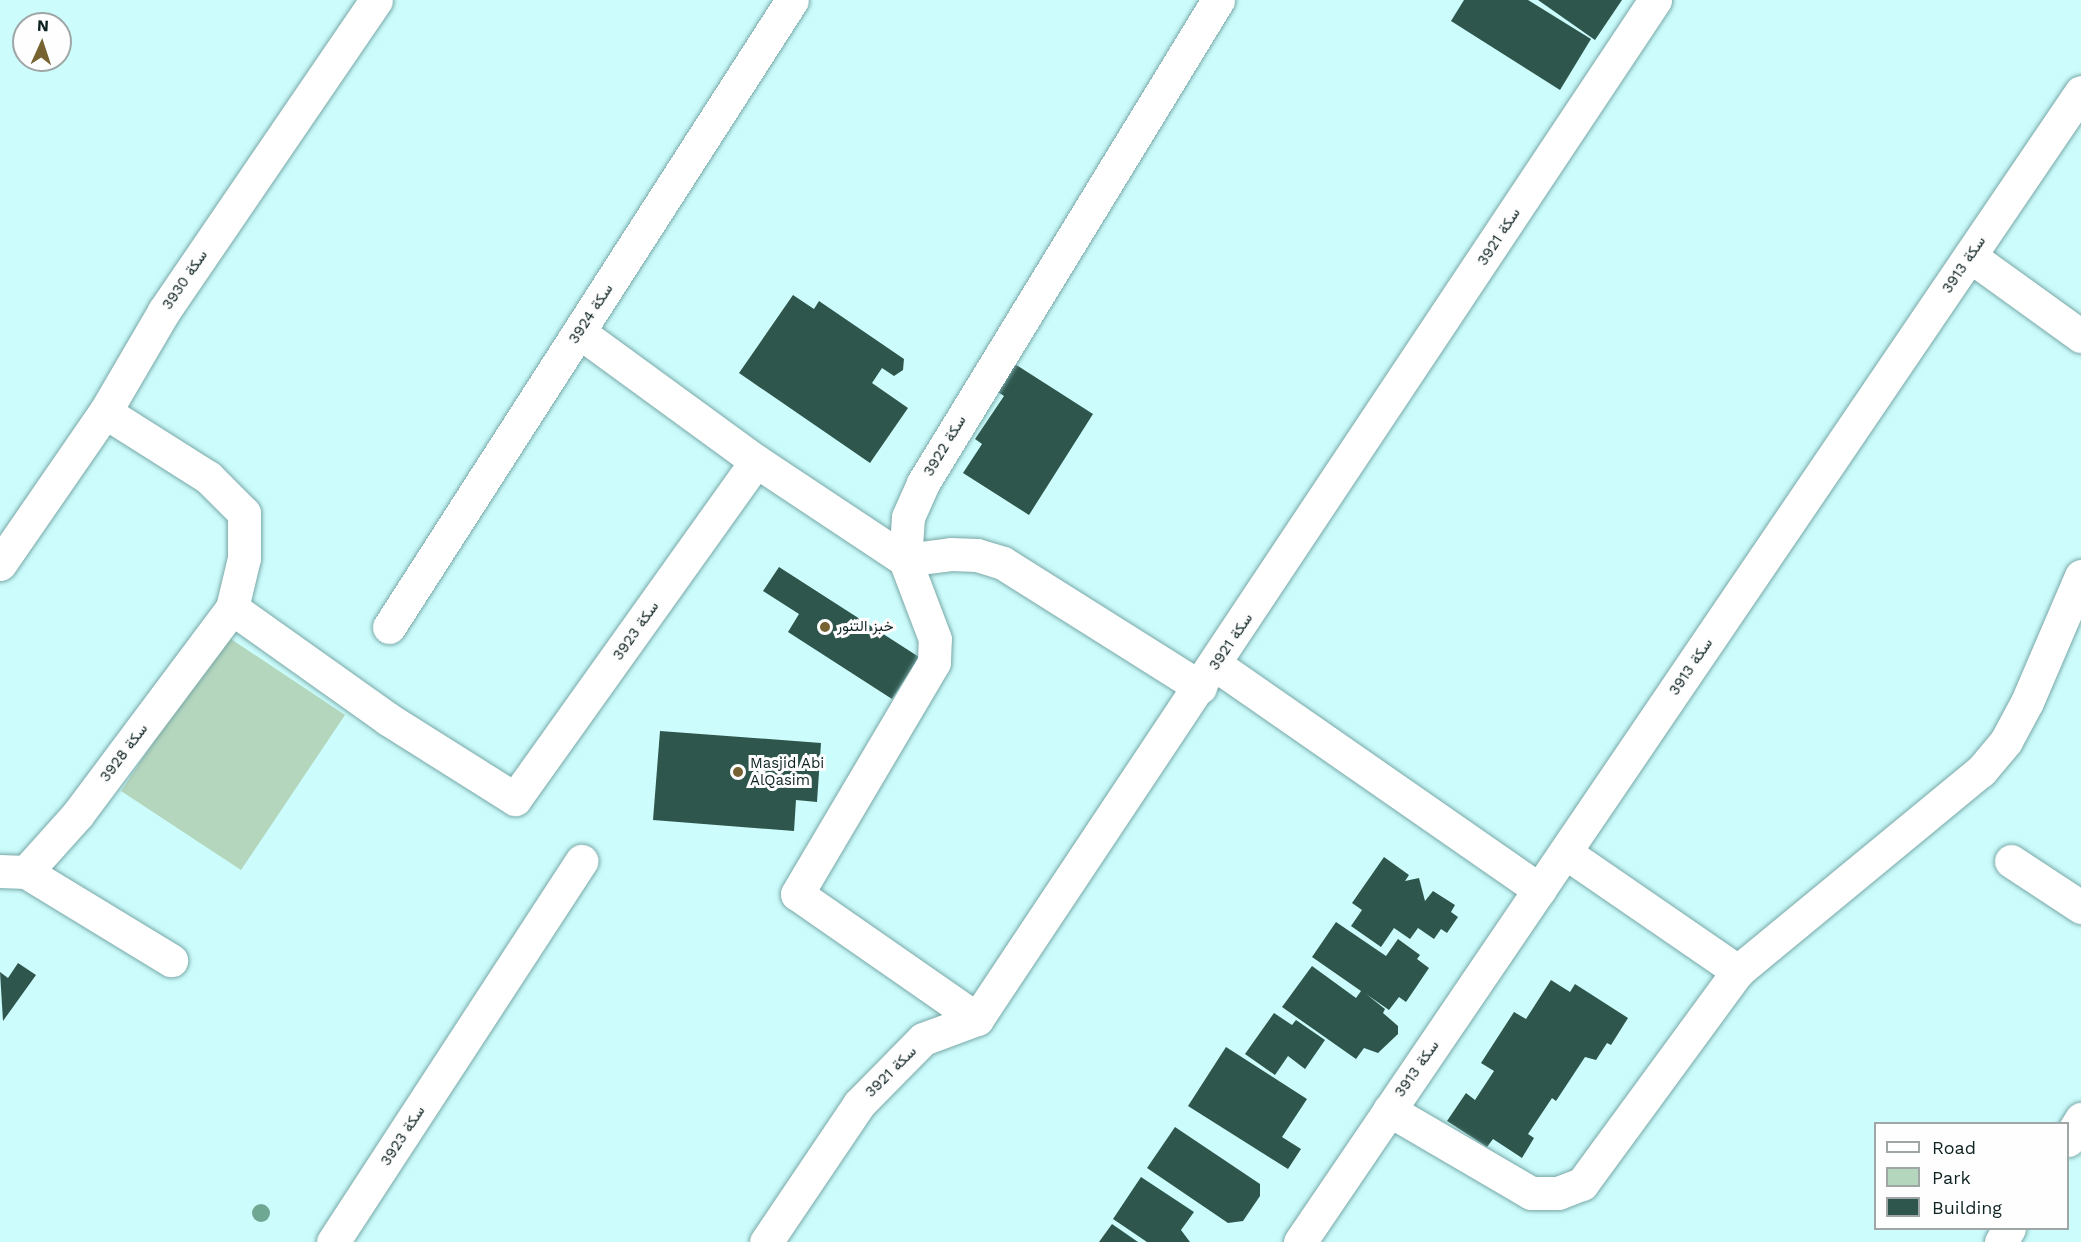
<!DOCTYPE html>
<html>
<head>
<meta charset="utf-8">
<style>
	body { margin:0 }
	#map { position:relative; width:2081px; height:1242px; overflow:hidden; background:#ccfcfc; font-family:"Work Sans",Vazirmatn,sans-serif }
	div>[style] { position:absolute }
	.green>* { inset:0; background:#b4d6bd }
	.building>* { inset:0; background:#2e564c }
	.roads { filter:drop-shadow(0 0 2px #79a7a7) drop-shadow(0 0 2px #79a7a7) }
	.minor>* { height:33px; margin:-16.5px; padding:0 16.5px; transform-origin:16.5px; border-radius:16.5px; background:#fff }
	.trees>* { width:18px; height:18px; margin:-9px; border-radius:50%; background:#6fa892 }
	.dots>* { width:16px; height:16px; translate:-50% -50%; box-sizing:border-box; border:3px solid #fefefe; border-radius:50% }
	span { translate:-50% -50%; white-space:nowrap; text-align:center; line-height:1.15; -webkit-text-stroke:6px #fefefe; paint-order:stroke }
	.street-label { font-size:15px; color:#0f2222 }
	.poi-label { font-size:15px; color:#0f2222 }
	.left { translate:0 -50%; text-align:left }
	.legend { position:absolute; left:1874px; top:1122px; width:195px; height:108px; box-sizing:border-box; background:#fefefe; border:2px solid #9ea6a6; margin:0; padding:8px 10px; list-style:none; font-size:18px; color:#0f2222 }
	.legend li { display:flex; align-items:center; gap:12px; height:30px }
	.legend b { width:30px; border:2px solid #9ea6a6 }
	.north { position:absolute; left:12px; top:12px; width:60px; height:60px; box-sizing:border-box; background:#fefefe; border:2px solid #9ea6a6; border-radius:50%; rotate:3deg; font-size:16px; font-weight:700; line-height:24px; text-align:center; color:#0f2222 }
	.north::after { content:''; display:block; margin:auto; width:21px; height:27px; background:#766331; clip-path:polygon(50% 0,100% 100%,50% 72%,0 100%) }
</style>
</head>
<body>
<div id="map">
	<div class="green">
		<i style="clip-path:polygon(225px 635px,345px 715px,241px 870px,121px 791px)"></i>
	</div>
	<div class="building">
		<i style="clip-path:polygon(1464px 0,1528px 0,1591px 39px,1560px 90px,1451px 21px)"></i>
		<i style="clip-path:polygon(1538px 0,1622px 0,1595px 40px)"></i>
		<i style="clip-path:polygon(793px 295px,814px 309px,819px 301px,904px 359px,903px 370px,894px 376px,882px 368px,872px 383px,908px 408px,870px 463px,739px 373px)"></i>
		<i style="clip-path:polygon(1010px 361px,1093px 414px,1029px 515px,963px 473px,982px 444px,975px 439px,1004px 396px,992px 388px)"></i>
		<i style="clip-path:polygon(779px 567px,919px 657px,892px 699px,788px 632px,799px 614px,763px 591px)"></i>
		<i style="clip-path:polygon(660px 731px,821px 743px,817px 802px,796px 800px,794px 831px,653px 820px)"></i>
		<i style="clip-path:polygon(1384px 857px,1409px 875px,1405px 881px,1419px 878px,1425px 901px,1433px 891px,1455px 905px,1451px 912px,1458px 917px,1447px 933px,1441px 929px,1434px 939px,1418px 928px,1410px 939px,1394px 928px,1381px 947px,1351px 926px,1362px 910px,1352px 903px)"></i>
		<i style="clip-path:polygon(1336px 922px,1386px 956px,1398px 939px,1420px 955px,1417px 959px,1429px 968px,1406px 1002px,1399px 997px,1389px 1010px,1366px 994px,1385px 1009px,1383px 1013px,1398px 1026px,1398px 1034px,1378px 1053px,1364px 1048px,1356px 1059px,1282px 1007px,1312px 966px,1356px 998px,1361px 991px,1312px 957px)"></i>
		<i style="clip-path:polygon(18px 963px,36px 975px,3px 1021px,0 972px,8px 978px)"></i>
		<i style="clip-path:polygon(1551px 980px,1570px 992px,1575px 984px,1628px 1018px,1611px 1045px,1607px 1043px,1596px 1060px,1585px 1057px,1556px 1101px,1552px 1098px,1528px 1134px,1534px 1138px,1522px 1158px,1493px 1139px,1487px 1147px,1447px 1121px,1466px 1093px,1475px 1100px,1494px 1071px,1481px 1063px,1514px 1012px,1526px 1019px)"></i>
		<i style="clip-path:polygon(1274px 1013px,1292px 1025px,1296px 1020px,1325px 1040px,1305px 1069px,1288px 1056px,1275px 1075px,1245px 1054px)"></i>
		<i style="clip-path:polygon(1226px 1047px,1307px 1099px,1282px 1137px,1301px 1149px,1288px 1169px,1188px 1106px)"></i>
		<i style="clip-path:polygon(1175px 1127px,1260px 1184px,1260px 1196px,1243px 1221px,1228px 1223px,1147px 1168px)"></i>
		<i style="clip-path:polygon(1141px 1177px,1194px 1212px,1181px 1230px,1190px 1242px,1147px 1242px,1113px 1219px)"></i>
		<i style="clip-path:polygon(1112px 1224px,1138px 1242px,1099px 1242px)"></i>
	</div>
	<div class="roads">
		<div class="minor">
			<i style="left:1970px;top:256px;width:137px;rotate:35.8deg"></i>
			<i style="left:579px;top:332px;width:219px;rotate:36.1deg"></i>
			<i style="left:756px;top:461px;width:179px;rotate:33.6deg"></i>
			<i style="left:105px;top:412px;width:122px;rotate:32.3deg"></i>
			<i style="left:208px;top:477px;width:51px;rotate:45deg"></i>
			<i style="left:244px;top:513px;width:45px;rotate:90deg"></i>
			<i style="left:244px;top:558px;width:51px;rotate:103.5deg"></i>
			<i style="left:232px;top:608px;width:191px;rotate:35.4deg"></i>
			<i style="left:388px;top:719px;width:150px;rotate:32.2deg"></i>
			<i style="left:515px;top:799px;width:415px;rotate:-54.5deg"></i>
			<i style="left:905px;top:560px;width:46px;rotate:-7.4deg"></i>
			<i style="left:951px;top:554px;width:26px;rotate:2deg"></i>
			<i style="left:977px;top:555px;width:27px;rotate:17deg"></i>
			<i style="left:1003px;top:563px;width:233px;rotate:32.2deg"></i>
			<i style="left:0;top:564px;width:185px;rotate:-55.4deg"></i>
			<i style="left:105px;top:412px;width:117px;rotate:-59.7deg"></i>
			<i style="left:164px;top:311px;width:376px;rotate:-55.7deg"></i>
			<i style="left:389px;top:627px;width:745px;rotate:-57.27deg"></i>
			<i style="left:1216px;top:665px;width:394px;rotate:34.8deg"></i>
			<i style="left:1566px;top:853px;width:209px;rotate:34.5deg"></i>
			<i style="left:2011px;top:861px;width:84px;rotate:33.3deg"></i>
			<i style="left:0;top:871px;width:26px;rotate:2deg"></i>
			<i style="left:26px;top:872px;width:78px;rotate:-48.1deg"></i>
			<i style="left:78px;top:814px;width:257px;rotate:-53.2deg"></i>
			<i style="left:26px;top:872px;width:170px;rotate:31.3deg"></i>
			<i style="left:977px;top:1019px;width:219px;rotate:-145.2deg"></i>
			<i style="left:797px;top:894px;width:269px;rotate:-59.4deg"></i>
			<i style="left:934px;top:662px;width:23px;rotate:-88deg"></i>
			<i style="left:935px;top:639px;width:85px;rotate:-110.8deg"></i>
			<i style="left:905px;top:560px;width:43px;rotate:-86deg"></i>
			<i style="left:908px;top:517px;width:37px;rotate:-66deg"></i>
			<i style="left:923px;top:483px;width:566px;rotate:-58.58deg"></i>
			<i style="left:1389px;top:1110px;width:164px;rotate:30.3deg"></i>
			<i style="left:1531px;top:1193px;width:27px"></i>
			<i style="left:1558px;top:1193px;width:26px;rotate:-21deg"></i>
			<i style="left:1582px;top:1184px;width:264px;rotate:-53.8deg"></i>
			<i style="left:1738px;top:971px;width:315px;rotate:-39.5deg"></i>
			<i style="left:1981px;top:771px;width:39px;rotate:-50deg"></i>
			<i style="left:2006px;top:741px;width:44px;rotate:-61.7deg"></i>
			<i style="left:2027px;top:702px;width:137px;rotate:-66.8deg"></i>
			<i style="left:2068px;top:1140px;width:25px;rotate:-58deg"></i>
			<i style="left:333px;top:1242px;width:455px;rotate:-56.9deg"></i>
			<i style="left:766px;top:1242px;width:166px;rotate:-56deg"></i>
			<i style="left:859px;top:1104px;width:91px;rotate:-45.4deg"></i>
			<i style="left:923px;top:1039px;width:58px;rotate:-20.3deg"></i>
			<i style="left:977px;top:1019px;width:1224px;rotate:-56.36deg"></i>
			<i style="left:1300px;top:1242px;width:1390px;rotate:-55.82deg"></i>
			<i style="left:2001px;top:1242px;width:16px;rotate:-60deg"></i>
		</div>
	</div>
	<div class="trees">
		<i style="left:261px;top:1213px"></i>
	</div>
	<div class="dots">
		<i style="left:825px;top:627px;background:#766331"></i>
		<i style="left:738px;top:772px;background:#766331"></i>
	</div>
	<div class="street-label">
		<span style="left:1499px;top:237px;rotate:-57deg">سكة 3921</span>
		<span style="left:1964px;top:265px;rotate:-56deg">سكة 3913</span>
		<span style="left:185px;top:280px;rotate:-56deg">سكة 3930</span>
		<span style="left:591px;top:314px;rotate:-57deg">سكة 3924</span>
		<span style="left:945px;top:446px;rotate:-59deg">سكة 3922</span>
		<span style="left:636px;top:631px;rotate:-55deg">سكة 3923</span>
		<span style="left:1231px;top:642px;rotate:-56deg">سكة 3921</span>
		<span style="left:1691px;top:667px;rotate:-56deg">سكة 3913</span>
		<span style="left:124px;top:753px;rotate:-53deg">سكة 3928</span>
		<span style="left:1417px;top:1069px;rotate:-55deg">سكة 3913</span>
		<span style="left:891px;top:1072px;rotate:-45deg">سكة 3921</span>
		<span style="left:403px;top:1136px;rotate:-57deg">سكة 3923</span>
	</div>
	<div class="poi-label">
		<span class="left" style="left:837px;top:627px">خبز التنور</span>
		<span class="left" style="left:750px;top:772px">Masjid Abi<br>AlQasim</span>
	</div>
	<ul class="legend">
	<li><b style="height:8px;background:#fff"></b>Road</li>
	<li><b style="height:16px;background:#b4d6bd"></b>Park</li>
	<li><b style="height:16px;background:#2e564c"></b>Building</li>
	</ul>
	<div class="north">N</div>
</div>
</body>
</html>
